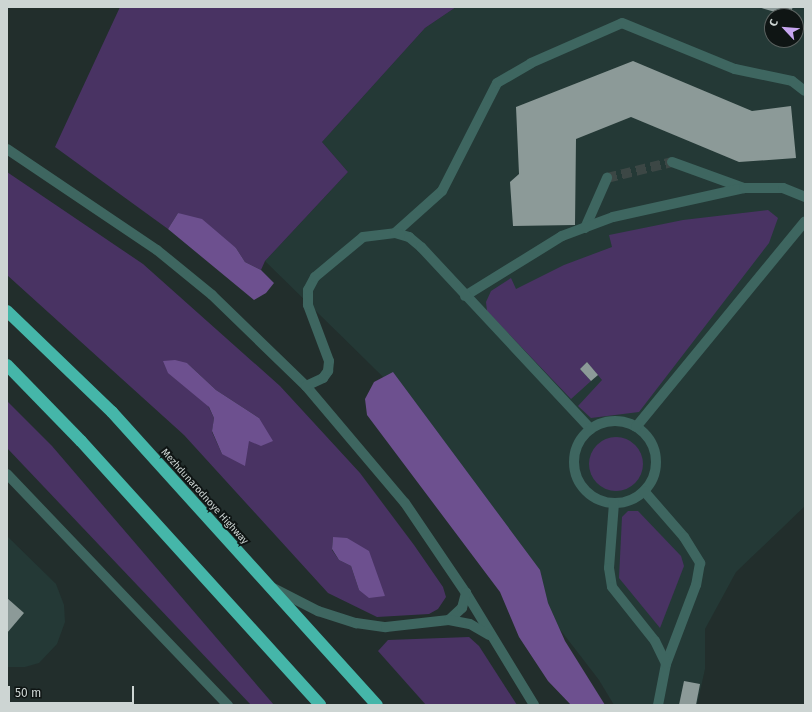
<!DOCTYPE html>
<html>
<head>
<meta charset="utf-8">
<style>
	body { margin:0 }
	#map { position:relative; width:812px; height:712px; overflow:hidden; background:#222e2c; font-family:"Fira Sans",sans-serif }
	div>[style] { position:absolute }
	.built>* { inset:0; background:#243936 }
	.green>* { inset:0; background:#493363 }
	.round { border-radius:50% }
	.forest>* { inset:0; background:#6d508f }
	.building>* { inset:0; background:#8c9a98 }
	.minor-tunnel>* { height:10px; margin-top:-5px; transform-origin:0; background:repeating-linear-gradient(90deg,#3c4745 0 10px,transparent 0 15px) }
	.minor>* { height:10px; margin:-5px; padding:0 5px; transform-origin:5px; border-radius:5px; background:#3e6660 }
	.minor>.ring { margin:-5px; padding:0; box-sizing:content-box; background:none; border:10px solid #3e6660; border-radius:50% }
	.highway>* { height:12px; margin:-6px; padding:0 6px; transform-origin:6px; border-radius:6px; background:#45b6a9 }
	span { translate:-50% -50%; white-space:nowrap; text-align:center; line-height:1.15; -webkit-text-stroke:4px #0f1514; paint-order:stroke }
	.street-label { font-size:10px; color:#cdd5d3 }
	.frame { position:absolute; inset:0; border:8px solid #cdd5d3; pointer-events:none }
	.north { position:absolute; left:764px; top:8px; width:40px; height:40px; box-sizing:border-box; background:#0f1514; border:1px solid #5b6260; border-radius:50%; rotate:296deg; font-size:11px; font-weight:700; line-height:16px; text-align:center; color:#cdd5d3 }
	.north::after { content:''; display:block; margin:auto; width:14px; height:18px; background:#c7a6f0; clip-path:polygon(50% 0,100% 100%,50% 72%,0 100%) }
	.scale { position:absolute; left:8px; top:686px; width:126px; height:18px; box-sizing:border-box; border:2px solid #cdd5d3; border-top:0; padding-left:5px; font-size:12px; line-height:14px; white-space:nowrap; color:#cdd5d3; -webkit-text-stroke:3px #0f1514; paint-order:stroke }
</style>
</head>
<body>
<div id="map">
	<div class="built">
		<i style="clip-path:polygon(evenodd,456px 7px,805px 7px,805px 506px,736px 572px,705px 629px,705px 669px,697px 705px,614px 705px,599px 680px,468px 510px,430px 423px,265px 261px,348px 172px,322px 142px,425px 28px,456px 7px,772px 16px,796px 16px,796px 40px,772px 40px,772px 16px)"></i>
		<i style="clip-path:polygon(7px 536px,56px 584px,64px 605px,65px 622px,57px 644px,39px 663px,25px 667px,7px 667px)"></i>
	</div>
	<div class="green">
		<i style="clip-path:polygon(120px 7px,456px 7px,425px 28px,322px 142px,348px 172px,265px 261px,261px 270px,245px 262px,236px 248px,178px 213px,168px 229px,55px 147px)"></i>
		<i style="clip-path:polygon(evenodd,7px 172px,143px 264px,280px 386px,360px 473px,414px 545px,443px 587px,446px 597px,438px 609px,429px 614px,377px 617px,328px 593px,184px 435px,7px 275px,7px 172px,187px 363px,216px 390px,259px 418px,249px 441px,222px 454px,212px 432px,214px 418px,187px 363px,7px 172px,333px 537px,385px 596px,359px 590px,351px 566px,339px 560px,332px 550px,333px 537px)"></i>
		<i style="clip-path:polygon(768px 210px,778px 218px,769px 243px,639px 412px,591px 418px,578px 406px,602px 380px,587px 362px,580px 369px,591px 381px,571px 399px,487px 311px,486px 302px,491px 291px,511px 278px,516px 289px,564px 265px,612px 247px,609px 235px,683px 220px)"></i>
		<i style="clip-path:polygon(7px 401px,52px 446px,274px 705px,251px 705px,7px 448px)"></i>
		<i class="round" style="left:589px;top:437px;width:54px;height:54px"></i>
		<i style="clip-path:polygon(628px 511px,638px 511px,681px 556px,684px 566px,660px 628px,619px 578px,622px 517px)"></i>
		<i style="clip-path:polygon(469px 637px,479px 646px,517px 705px,426px 705px,378px 651px,388px 640px)"></i>
	</div>
	<div class="forest">
		<i style="clip-path:polygon(178px 213px,202px 219px,236px 248px,245px 262px,261px 270px,274px 283px,266px 293px,254px 300px,168px 229px)"></i>
		<i style="clip-path:polygon(175px 360px,187px 363px,216px 390px,259px 418px,273px 441px,261px 446px,249px 441px,245px 466px,222px 454px,212px 431px,214px 418px,209px 407px,168px 373px,163px 361px)"></i>
		<i style="clip-path:polygon(393px 372px,540px 570px,548px 603px,565px 641px,605px 705px,571px 705px,548px 681px,519px 637px,500px 592px,367px 415px,365px 399px,374px 382px)"></i>
		<i style="clip-path:polygon(333px 537px,347px 538px,369px 551px,385px 596px,369px 598px,359px 590px,351px 566px,339px 560px,332px 549px)"></i>
	</div>
	<div class="building">
		<i style="clip-path:polygon(758px 7px,793px 7px,789px 16px)"></i>
		<i style="clip-path:polygon(633px 61px,752px 111px,791px 106px,796px 158px,739px 162px,631px 117px,576px 139px,575px 225px,513px 226px,510px 182px,519px 174px,516px 107px)"></i>
		<i style="clip-path:polygon(587px 362px,598px 375px,591px 381px,580px 369px)"></i>
		<i style="clip-path:polygon(7px 598px,24px 613px,7px 633px)"></i>
		<i style="clip-path:polygon(684px 681px,700px 684px,696px 705px,679px 705px)"></i>
	</div>
	<div class="minor-tunnel">
		<i style="left:607px;top:178px;width:67px;rotate:-13.8deg"></i>
	</div>
	<div class="minor">
		<i style="left:7px;top:149px;width:181px;rotate:34deg"></i>
		<i style="left:157px;top:250px;width:71px;rotate:39.3deg"></i>
		<i style="left:212px;top:295px;width:131px;rotate:44.1deg"></i>
		<i style="left:306px;top:386px;width:153px;rotate:49.8deg"></i>
		<i style="left:405px;top:503px;width:109px;rotate:55.9deg"></i>
		<i style="left:466px;top:593px;width:131px;rotate:58.7deg"></i>
		<i style="left:672px;top:162px;width:77px;rotate:19.9deg"></i>
		<i style="left:585px;top:228px;width:55px;rotate:-66.3deg"></i>
		<i style="left:395px;top:233px;width:63px;rotate:-41.8deg"></i>
		<i style="left:442px;top:191px;width:121px;rotate:-63deg"></i>
		<i style="left:497px;top:83px;width:39px;rotate:-30deg"></i>
		<i style="left:531px;top:63px;width:99px;rotate:-23.7deg"></i>
		<i style="left:622px;top:23px;width:122px;rotate:22.2deg"></i>
		<i style="left:735px;top:69px;width:58px;rotate:11.9deg"></i>
		<i style="left:792px;top:81px;width:16px;rotate:38deg"></i>
		<i style="left:465px;top:296px;width:114px;rotate:-31.7deg"></i>
		<i style="left:562px;top:236px;width:54px;rotate:-20.4deg"></i>
		<i style="left:613px;top:217px;width:134px;rotate:-12.5deg"></i>
		<i style="left:744px;top:188px;width:39px"></i>
		<i style="left:783px;top:188px;width:24px;rotate:22deg"></i>
		<i style="left:306px;top:386px;width:19px;rotate:-25deg"></i>
		<i style="left:323px;top:378px;width:9px;rotate:-54deg"></i>
		<i style="left:328px;top:371px;width:10px;rotate:-84deg"></i>
		<i style="left:329px;top:361px;width:60px;rotate:-110.6deg"></i>
		<i style="left:308px;top:305px;width:15px;rotate:-90deg"></i>
		<i style="left:308px;top:290px;width:15px;rotate:-62deg"></i>
		<i style="left:315px;top:277px;width:62px;rotate:-39.8deg"></i>
		<i style="left:363px;top:237px;width:32px;rotate:-7deg"></i>
		<i style="left:395px;top:233px;width:15px;rotate:16deg"></i>
		<i style="left:409px;top:237px;width:16px;rotate:40deg"></i>
		<i style="left:421px;top:247px;width:249px;rotate:47deg"></i>
		<i class="ring" style="left:574px;top:421px;width:72px;height:72px"></i>
		<i style="left:636px;top:427px;width:266px;rotate:-50.6deg"></i>
		<i style="left:7px;top:474px;width:320px;rotate:46.3deg"></i>
		<i style="left:644px;top:491px;width:61px;rotate:49deg"></i>
		<i style="left:684px;top:537px;width:31px;rotate:58deg"></i>
		<i style="left:700px;top:563px;width:22px;rotate:100deg"></i>
		<i style="left:696px;top:585px;width:85px;rotate:110.8deg"></i>
		<i style="left:666px;top:664px;width:42px;rotate:101deg"></i>
		<i style="left:614px;top:503px;width:65px;rotate:94.4deg"></i>
		<i style="left:609px;top:568px;width:19px;rotate:81deg"></i>
		<i style="left:612px;top:587px;width:69px;rotate:51.5deg"></i>
		<i style="left:655px;top:641px;width:25px;rotate:64deg"></i>
		<i style="left:273px;top:588px;width:51px;rotate:27.1deg"></i>
		<i style="left:318px;top:611px;width:40px;rotate:18deg"></i>
		<i style="left:356px;top:623px;width:30px;rotate:8deg"></i>
		<i style="left:386px;top:627px;width:63px;rotate:-6.3deg"></i>
		<i style="left:449px;top:620px;width:18px;rotate:-43deg"></i>
		<i style="left:462px;top:608px;width:16px;rotate:-75deg"></i>
		<i style="left:449px;top:620px;width:21px;rotate:11deg"></i>
		<i style="left:470px;top:624px;width:22px;rotate:30deg"></i>
	</div>
	<div class="highway">
		<i style="left:7px;top:311px;width:146px;rotate:43.9deg"></i>
		<i style="left:112px;top:412px;width:395px;rotate:47.9deg"></i>
		<i style="left:7px;top:365px;width:106px;rotate:45.8deg"></i>
		<i style="left:81px;top:441px;width:356px;rotate:47.8deg"></i>
	</div>
	<div class="street-label">
		<span style="left:204px;top:497px;rotate:48deg">Mezhdunarodnoye Highway</span>
	</div>
	<div class="frame"></div>
	<div class="north">С</div>
	<div class="scale">50 m</div>
</div>
</body>
</html>
